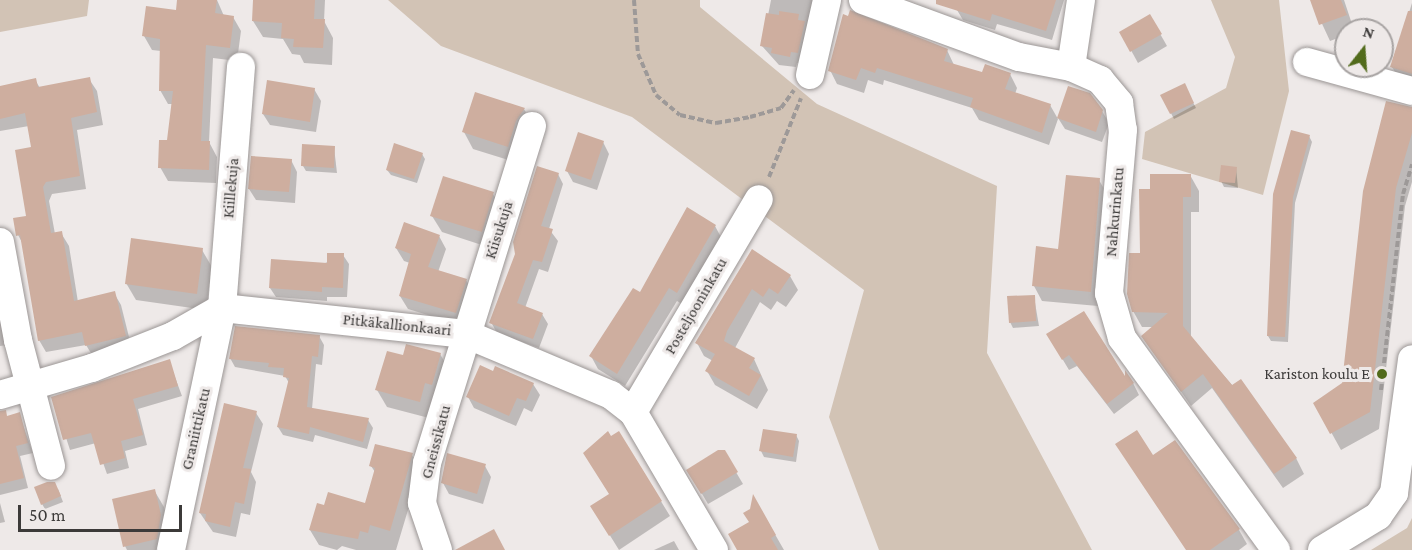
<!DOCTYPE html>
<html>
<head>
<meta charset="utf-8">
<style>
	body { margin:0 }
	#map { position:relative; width:1412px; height:550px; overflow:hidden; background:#eee9e8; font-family:"Crimson Pro",serif }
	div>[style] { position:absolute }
	.green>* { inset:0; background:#d2c3b5 }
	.shadow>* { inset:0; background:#0003 }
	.building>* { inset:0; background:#ceae9f }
	.path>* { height:4px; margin-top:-2px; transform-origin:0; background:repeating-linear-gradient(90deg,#9d9998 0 6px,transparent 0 9px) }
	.roads { filter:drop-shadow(0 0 2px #9b9695) drop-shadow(0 0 2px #9b9695) }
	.minor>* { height:28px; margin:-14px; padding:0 14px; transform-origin:14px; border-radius:14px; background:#fff }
	.dots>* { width:16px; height:16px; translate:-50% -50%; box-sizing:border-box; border:3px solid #eee9e8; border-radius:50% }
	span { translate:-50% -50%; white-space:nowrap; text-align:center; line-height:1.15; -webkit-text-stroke:6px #eee9e8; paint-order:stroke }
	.street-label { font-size:16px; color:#3c3a39 }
	.poi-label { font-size:16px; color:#3c3a39 }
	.right { translate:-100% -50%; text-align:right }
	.north { position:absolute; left:1334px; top:18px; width:60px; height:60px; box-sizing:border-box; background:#eee9e8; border:2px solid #a7a3a2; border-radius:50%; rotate:17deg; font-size:16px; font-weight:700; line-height:24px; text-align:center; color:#3c3a39 }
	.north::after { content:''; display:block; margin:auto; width:21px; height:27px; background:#526b1c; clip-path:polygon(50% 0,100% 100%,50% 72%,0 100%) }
	.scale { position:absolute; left:18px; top:505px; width:164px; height:27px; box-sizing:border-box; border:3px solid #3c3a39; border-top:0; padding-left:8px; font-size:18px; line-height:21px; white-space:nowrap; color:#3c3a39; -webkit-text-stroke:4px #eee9e8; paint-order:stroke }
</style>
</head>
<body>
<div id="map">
	<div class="green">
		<i style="clip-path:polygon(0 0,89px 0,87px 16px,0 32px)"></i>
		<i style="clip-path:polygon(388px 0,700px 0,700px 7px,817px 104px,997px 186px,987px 353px,1092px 550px,879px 550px,829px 417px,864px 290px,632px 117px,441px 46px)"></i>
		<i style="clip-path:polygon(1211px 0,1279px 0,1289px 91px,1263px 195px,1142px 159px,1145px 132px,1226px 88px,1235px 57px)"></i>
		<i style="clip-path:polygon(1412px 518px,1412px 550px,1371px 550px,1407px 528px)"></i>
	</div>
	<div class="shadow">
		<i style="clip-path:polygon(179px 0,217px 0,224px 16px,233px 17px,241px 31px,237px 61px,213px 58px,209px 142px,217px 157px,216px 183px,168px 181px,160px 167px,168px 141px,172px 104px,168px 104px,160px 90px,161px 51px,152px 50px,144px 36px,177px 12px)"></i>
		<i style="clip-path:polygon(254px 0,325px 0,324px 21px,333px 38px,332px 65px,304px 63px,300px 55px,292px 54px,283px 39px,263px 37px,253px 21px)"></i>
		<i style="clip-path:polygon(771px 0,817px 0,804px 64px,797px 63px,796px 67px,779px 65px,762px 46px)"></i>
		<i style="clip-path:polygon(960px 0,1064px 0,1052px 40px,997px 24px,995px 30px,963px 20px,957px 10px)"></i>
		<i style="clip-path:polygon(1311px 0,1344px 0,1354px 30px,1346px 30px,1346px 35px,1330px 41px)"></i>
		<i style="clip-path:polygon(1412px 3px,1412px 84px,1399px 79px,1392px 67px)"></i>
		<i style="clip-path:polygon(1150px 16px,1167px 46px,1138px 63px,1121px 32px)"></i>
		<i style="clip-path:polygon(947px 50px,954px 65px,983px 74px,1010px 74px,1017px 88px,1015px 94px,1050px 105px,1058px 119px,1049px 145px,979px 120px,972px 108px,884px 80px,883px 85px,868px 80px,864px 93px,837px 84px,830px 70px)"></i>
		<i style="clip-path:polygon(89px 79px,97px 91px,103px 125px,77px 130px,86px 189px,52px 194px,49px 201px,55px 234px,61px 233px,69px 246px,78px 302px,114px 293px,121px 305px,132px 349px,94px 358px,86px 345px,46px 352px,39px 340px,24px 246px,18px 235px,28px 217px,32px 148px,29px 126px,0 131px,0 88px,35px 80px,40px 88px)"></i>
		<i style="clip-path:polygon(314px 89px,321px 101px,316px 132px,270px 125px,263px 114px)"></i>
		<i style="clip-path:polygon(1187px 91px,1196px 108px,1174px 119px,1162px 96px)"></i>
		<i style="clip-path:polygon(476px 94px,524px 109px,534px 126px,518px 163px,473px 149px,464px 132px)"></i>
		<i style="clip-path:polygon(1412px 108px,1412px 182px,1405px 206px,1379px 429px,1341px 450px,1315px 403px,1343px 384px)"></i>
		<i style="clip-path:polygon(1102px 111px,1109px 123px,1102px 142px,1065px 129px,1058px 118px)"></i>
		<i style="clip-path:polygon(1309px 136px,1312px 142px,1295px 203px,1288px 342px,1271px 341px,1268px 336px,1275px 194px)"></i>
		<i style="clip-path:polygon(603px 142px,609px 154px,597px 190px,573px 182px,567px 171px)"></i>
		<i style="clip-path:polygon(334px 147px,337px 173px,306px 171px,303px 166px)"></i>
		<i style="clip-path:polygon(422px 154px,425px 159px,417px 183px,391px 175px,387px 170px)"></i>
		<i style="clip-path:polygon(291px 160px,297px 172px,295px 203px,256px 200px,249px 189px)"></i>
		<i style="clip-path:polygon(1236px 168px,1238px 188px,1224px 187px,1221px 181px)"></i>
		<i style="clip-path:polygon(558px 174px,563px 184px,549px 229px,558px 241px,548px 272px,539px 269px,525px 308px,542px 314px,548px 324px,539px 348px,497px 333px,491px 322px)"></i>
		<i style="clip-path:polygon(1190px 175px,1199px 191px,1199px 212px,1191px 212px,1191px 338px,1296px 458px,1304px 474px,1283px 488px,1212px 388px,1191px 406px,1143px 336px,1154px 327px,1142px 327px,1133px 311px,1151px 190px)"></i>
		<i style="clip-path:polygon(1099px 180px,1107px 194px,1098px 306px,1042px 301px,1034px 286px,1060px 250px)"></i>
		<i style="clip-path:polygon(493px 194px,503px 210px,491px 248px,442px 232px,432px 216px)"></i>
		<i style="clip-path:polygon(715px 226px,722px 239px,685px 306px,677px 301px,625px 386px,598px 369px,591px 356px,640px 294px)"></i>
		<i style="clip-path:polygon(439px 236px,446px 249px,438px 272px,466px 280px,474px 293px,464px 326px,408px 309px,400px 296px,410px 263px,404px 261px,396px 248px)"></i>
		<i style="clip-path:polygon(202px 250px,212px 267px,206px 310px,136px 300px,126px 283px)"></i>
		<i style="clip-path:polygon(753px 251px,790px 276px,798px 290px,786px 307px,777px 301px,771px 310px,760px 302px,735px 348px,754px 359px,768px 390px,757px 409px,715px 385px,707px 371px,713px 361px,704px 356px,697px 343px)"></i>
		<i style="clip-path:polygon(343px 255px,349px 264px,347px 297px,327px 297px,327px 301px,276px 297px,270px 288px)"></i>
		<i style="clip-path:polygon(1034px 297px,1039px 326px,1013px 328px,1010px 322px)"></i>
		<i style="clip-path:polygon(0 320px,7px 345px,0 346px)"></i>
		<i style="clip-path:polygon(1048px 335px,1133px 383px,1139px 395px,1114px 414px,1077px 366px,1069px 370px)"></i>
		<i style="clip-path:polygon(319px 336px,324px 345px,322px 365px,316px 364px,312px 409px,368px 420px,373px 428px,367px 449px,315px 435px,313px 442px,283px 435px,278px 427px,289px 383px,285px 376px,235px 367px,230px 358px)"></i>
		<i style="clip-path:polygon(440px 354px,450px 371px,429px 418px,387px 407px,377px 390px,404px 357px)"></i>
		<i style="clip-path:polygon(169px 361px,182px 396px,138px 409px,147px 445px,125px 451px,129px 468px,107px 474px,96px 443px,70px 450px,53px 398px)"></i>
		<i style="clip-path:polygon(533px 384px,540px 395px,532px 412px,524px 408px,516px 426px,474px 408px,468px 397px)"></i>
		<i style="clip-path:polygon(256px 413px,263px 424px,251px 472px,256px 482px,250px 515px,241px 513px,236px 537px,213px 532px,200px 513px)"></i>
		<i style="clip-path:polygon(19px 414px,33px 453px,20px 456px,28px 488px,0 495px,0 419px)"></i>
		<i style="clip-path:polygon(619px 433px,670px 516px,619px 550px,601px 521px,611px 495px,610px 438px)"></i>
		<i style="clip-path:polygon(796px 435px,799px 441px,796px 462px,764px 457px,761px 451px)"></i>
		<i style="clip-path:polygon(724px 452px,743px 484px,708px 504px,688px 470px)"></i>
		<i style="clip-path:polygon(412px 455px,420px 470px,396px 550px,356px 550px,342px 546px,337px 550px,319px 545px,310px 530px,366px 505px,375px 472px,371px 466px)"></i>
		<i style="clip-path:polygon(1153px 457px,1239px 530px,1247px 544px,1239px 550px,1188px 550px)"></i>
		<i style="clip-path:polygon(485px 466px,491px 477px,483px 504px,449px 494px,443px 483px)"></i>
		<i style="clip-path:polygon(58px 489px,63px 502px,45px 509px,42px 504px)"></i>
		<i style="clip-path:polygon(154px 490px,164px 507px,170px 533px,167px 550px,127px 550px,125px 546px)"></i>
		<i style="clip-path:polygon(754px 498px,784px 550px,738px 550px,750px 523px)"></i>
		<i style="clip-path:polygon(0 503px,5px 522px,0 523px)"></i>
		<i style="clip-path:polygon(674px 541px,679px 550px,654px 550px)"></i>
	</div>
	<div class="building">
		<i style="clip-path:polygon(177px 0,217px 0,215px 13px,234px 16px,230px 48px,206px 45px,201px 141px,210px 141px,209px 170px,158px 168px,159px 140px,167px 140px,173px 91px,159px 91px,160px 39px,142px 36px,146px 6px,176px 10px)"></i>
		<i style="clip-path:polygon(253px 0,315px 0,314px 19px,325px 19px,323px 48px,293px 47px,294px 39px,281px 38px,282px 23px,252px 21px)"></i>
		<i style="clip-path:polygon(936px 0,1056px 0,1046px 31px,992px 14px,990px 21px,936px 4px)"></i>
		<i style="clip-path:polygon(1310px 0,1341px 0,1347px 15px,1319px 25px)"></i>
		<i style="clip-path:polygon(850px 10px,948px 49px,944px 61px,982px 72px,985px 64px,1011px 73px,1005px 89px,1051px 104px,1042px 133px,970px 107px,973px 98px,877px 68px,875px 73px,861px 68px,856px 80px,828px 71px,843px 14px,848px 16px)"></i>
		<i style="clip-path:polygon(779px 11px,799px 14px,798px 20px,805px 21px,798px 53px,791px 52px,790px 57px,771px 53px,772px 48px,760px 46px,766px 13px,779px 15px)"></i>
		<i style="clip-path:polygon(1408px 11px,1412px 11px,1412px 74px,1390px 67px)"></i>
		<i style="clip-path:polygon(1150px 14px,1162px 34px,1130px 52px,1119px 32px)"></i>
		<i style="clip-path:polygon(90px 77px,97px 112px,71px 118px,80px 176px,46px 182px,43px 187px,51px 233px,62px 231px,74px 301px,115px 291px,126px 336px,85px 346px,82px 332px,38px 341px,20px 235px,16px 236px,13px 218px,26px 216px,15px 150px,31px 147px,25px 113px,0 119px,0 86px,36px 78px,38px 87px)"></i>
		<i style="clip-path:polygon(267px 80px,315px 88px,310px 122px,262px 114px)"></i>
		<i style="clip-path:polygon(1185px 83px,1194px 103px,1170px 114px,1160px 95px)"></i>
		<i style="clip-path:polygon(1068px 86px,1090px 93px,1103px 110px,1096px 132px,1057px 118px)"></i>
		<i style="clip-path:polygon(475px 92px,525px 108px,516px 121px,508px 147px,462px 132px)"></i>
		<i style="clip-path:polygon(1386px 101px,1412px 107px,1412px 133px,1396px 188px,1370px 412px,1330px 434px,1313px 403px,1342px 383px,1363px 191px)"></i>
		<i style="clip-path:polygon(1291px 130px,1310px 135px,1293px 197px,1285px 337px,1267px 336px,1273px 194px)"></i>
		<i style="clip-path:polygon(578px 132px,604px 141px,591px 180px,565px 171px)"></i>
		<i style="clip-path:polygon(394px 143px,423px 153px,414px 179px,386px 170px)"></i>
		<i style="clip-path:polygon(302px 144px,335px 146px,334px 168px,301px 166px)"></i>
		<i style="clip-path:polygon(251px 156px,292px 159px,289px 192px,248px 189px)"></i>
		<i style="clip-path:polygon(1221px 165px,1237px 167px,1235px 183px,1219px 182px)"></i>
		<i style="clip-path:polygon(537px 166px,559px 173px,541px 226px,553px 229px,542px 262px,533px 260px,517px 303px,543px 313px,533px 339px,489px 323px,515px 254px,513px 242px)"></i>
		<i style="clip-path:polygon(1150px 174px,1191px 174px,1191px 197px,1183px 197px,1183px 326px,1232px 385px,1241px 379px,1297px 458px,1274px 474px,1203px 374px,1181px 392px,1141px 336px,1168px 313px,1132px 312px,1127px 294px,1129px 253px,1140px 253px,1139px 189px,1150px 189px)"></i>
		<i style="clip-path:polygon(1066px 175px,1100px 178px,1091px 292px,1032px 286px,1036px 246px,1058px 249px)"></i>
		<i style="clip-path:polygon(443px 176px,494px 192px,482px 232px,430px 216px)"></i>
		<i style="clip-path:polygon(687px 207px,716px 225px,677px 293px,669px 288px,617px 374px,589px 356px,633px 288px,640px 292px)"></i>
		<i style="clip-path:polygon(404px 222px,440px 235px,428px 267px,467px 279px,456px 313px,399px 296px,411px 254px,395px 248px)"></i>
		<i style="clip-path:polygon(131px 238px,203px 248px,197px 294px,125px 284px)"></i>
		<i style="clip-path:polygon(752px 249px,791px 275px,778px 294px,769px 288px,763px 297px,752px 289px,727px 331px,724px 341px,755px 358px,749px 368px,761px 375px,749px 396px,705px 371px,715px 354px,695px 343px)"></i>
		<i style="clip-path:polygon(327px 253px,344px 253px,343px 288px,322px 287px,322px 292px,269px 288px,271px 259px,327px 263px)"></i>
		<i style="clip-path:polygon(1035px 295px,1036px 321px,1009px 323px,1007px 296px)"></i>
		<i style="clip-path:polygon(1084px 311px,1125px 376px,1125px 370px,1134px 383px,1107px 404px,1069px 355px,1062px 360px,1046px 334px)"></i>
		<i style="clip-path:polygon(235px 326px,320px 335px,318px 357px,312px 356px,307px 407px,369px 418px,363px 442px,310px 427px,309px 434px,277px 427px,289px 378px,283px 377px,284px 368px,268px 367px,269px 363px,229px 359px)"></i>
		<i style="clip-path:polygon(406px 344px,441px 353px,432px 385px,425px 383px,420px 402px,375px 390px,387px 351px,403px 355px)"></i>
		<i style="clip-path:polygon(170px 359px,178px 386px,133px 399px,143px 435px,121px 441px,125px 458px,100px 465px,91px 433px,63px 440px,51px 397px)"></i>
		<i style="clip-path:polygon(480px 365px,493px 371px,495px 366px,534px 383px,526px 401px,517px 398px,509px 416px,466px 397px)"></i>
		<i style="clip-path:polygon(224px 403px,257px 411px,243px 468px,251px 469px,244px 504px,235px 502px,230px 527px,205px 521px,206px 514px,199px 513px)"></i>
		<i style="clip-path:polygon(6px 410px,7px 416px,20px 412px,28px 443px,16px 446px,24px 478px,0 484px,0 411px)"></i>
		<i style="clip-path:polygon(763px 429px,797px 434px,793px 457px,759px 451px)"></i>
		<i style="clip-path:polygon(1137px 430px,1153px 455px,1175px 440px,1240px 529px,1210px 550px,1186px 550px,1115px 444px)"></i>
		<i style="clip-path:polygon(608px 431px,611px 436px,619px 431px,662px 501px,609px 536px,590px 506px,609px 494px,583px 453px)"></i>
		<i style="clip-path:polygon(375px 444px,413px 453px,390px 531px,370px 525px,368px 533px,360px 531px,358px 539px,309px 530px,317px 503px,324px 505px,328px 492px,365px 503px,375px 468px,369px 466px)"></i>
		<i style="clip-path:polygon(718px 450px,725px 450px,738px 472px,701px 494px,686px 470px)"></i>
		<i style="clip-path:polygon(447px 453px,486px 464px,477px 494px,441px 483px)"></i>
		<i style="clip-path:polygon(47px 482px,55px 482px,61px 496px,41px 505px,34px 487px)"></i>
		<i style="clip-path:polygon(155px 489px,161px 515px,157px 539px,123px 547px,112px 499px)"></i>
		<i style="clip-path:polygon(753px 494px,776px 535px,771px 538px,778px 550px,737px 550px,728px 534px,749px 522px,743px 513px,750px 509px)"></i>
		<i style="clip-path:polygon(494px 529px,505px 550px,455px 550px)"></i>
	</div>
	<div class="path">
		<i style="left:634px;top:0;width:54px;rotate:85.8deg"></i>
		<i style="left:638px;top:54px;width:45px;rotate:66.3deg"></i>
		<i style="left:656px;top:95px;width:31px;rotate:40deg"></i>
		<i style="left:680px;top:115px;width:37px;rotate:13deg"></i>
		<i style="left:716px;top:123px;width:35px;rotate:-10deg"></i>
		<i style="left:750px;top:117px;width:32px;rotate:-16deg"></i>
		<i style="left:781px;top:108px;width:22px;rotate:-54deg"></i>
		<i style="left:769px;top:177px;width:85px;rotate:-67.9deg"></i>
		<i style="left:1381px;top:390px;width:197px;rotate:-83.6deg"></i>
		<i style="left:1403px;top:194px;width:31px;rotate:-73deg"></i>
	</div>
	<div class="roads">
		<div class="minor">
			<i style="left:863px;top:0;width:166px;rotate:20.1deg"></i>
			<i style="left:1019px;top:57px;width:53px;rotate:10.9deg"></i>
			<i style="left:1071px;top:67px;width:32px;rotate:24deg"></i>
			<i style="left:1100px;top:80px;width:30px;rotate:50deg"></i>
			<i style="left:1119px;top:103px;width:27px;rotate:82deg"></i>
			<i style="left:1123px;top:130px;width:164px;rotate:94.9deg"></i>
			<i style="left:1109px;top:293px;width:47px;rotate:73.9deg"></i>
			<i style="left:1122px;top:338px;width:262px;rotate:54deg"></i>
			<i style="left:1307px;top:62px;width:109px;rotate:15.4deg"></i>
			<i style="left:1071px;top:67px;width:68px;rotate:-81.5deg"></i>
			<i style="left:810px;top:75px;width:77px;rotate:-77.2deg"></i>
			<i style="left:0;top:242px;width:100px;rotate:79.6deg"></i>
			<i style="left:18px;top:340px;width:130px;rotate:75.3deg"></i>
			<i style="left:0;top:395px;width:96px;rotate:-16.4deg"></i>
			<i style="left:92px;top:368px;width:87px;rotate:-21.6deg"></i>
			<i style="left:173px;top:336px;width:56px;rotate:-29.7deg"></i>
			<i style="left:222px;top:308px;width:245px;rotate:6.1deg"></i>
			<i style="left:466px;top:334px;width:157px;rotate:22.8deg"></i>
			<i style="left:611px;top:395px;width:28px;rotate:38deg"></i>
			<i style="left:633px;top:412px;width:160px;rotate:59.6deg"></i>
			<i style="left:633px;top:412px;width:247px;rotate:-59.4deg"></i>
			<i style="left:171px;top:550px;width:247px;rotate:-78.1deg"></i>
			<i style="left:222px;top:308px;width:242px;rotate:-85.5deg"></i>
			<i style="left:438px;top:550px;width:50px;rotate:-108.8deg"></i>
			<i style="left:422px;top:503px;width:40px;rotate:-82.9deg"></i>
			<i style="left:427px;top:463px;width:353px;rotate:-72.7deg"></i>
			<i style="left:1322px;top:550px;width:66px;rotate:-31.3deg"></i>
			<i style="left:1378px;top:516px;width:28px;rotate:-55deg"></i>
			<i style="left:1394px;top:493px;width:135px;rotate:-82.3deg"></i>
		</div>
	</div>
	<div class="dots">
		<i style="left:1382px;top:374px;background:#526b1c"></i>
	</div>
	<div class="street-label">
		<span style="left:231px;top:188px;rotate:-85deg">Kiillekuja</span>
		<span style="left:1115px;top:212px;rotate:-85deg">Nahkurinkatu</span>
		<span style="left:499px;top:230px;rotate:-72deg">Kiisukuja</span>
		<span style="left:696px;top:306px;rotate:-60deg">Posteljooninkatu</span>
		<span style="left:397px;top:325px;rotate:6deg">Pitkäkallionkaari</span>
		<span style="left:196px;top:429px;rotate:-77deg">Graniittikatu</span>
		<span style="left:436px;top:442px;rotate:-75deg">Gneissikatu</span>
	</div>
	<div class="poi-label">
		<span class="right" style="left:1370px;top:374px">Kariston koulu E</span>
	</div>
	<div class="north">N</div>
	<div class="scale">50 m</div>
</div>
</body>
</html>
